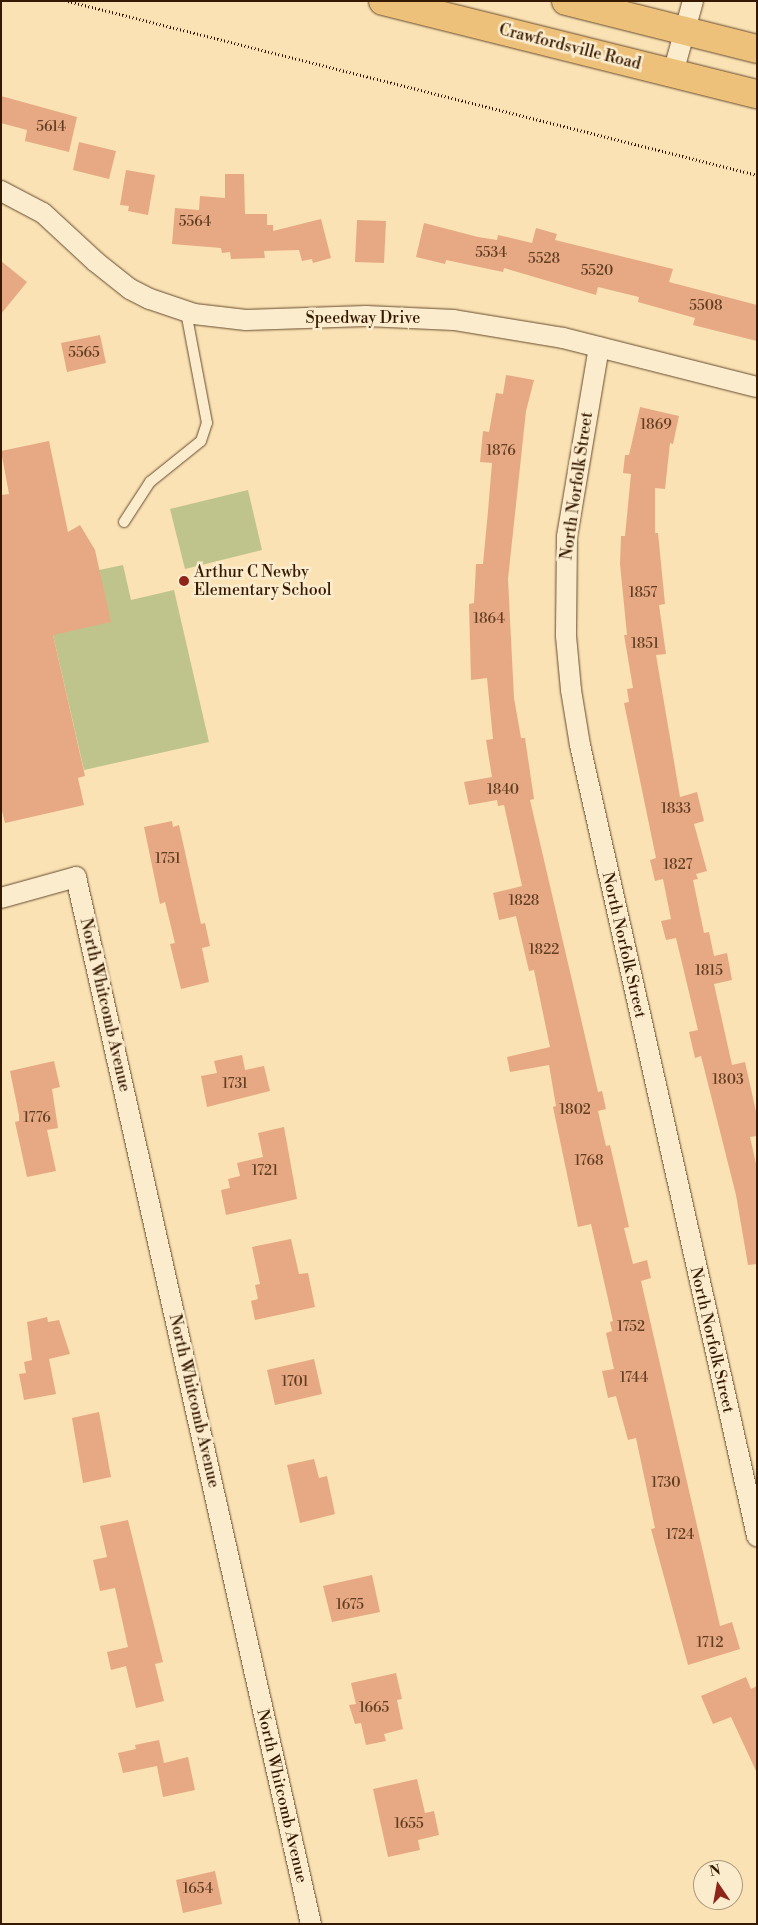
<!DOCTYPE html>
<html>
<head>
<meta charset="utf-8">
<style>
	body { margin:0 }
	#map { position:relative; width:758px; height:1925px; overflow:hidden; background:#fae2b4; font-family:"Libre Bodoni",serif }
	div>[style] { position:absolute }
	.green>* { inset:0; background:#bfc38c }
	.building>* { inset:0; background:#e6a983 }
	.path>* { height:3px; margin-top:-1.5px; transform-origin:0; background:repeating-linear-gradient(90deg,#351901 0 1px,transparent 0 3.5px) }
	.roads { filter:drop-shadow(0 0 1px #664b2e) drop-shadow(0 0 1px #664b2e) }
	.lane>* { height:10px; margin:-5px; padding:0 5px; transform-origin:5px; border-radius:5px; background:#fcecce }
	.street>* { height:20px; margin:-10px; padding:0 10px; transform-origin:10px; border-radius:10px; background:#fcecce }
	.primary>* { height:28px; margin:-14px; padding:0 14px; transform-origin:14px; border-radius:14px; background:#edc17a }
	.dots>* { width:14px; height:14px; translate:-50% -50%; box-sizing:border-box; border:2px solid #fcecce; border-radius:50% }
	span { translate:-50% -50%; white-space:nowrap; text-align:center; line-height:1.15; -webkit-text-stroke:5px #fcecce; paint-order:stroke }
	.number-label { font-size:14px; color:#613d22 }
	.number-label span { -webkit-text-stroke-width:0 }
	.street-label { font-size:16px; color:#351901 }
	.poi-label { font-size:16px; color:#351901 }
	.left { translate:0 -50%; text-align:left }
	.frame { position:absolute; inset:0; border:2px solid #351901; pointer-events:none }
	.north { position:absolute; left:693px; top:1860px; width:50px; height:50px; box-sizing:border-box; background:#fcecce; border:1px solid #ac987c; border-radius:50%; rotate:348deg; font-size:14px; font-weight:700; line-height:20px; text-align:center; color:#351901 }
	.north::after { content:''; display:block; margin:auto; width:18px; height:22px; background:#8f2418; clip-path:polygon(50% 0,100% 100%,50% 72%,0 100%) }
</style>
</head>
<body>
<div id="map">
	<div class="green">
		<i style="clip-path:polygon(248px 490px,262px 550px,185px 569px,170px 509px)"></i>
		<i style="clip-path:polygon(123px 565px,131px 600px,174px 590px,209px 742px,84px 770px,53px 635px,99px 570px)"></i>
	</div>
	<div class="building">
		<i style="clip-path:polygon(1px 96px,77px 117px,69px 152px,25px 141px,27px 130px,1px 123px)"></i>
		<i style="clip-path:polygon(79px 142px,116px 151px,109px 179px,73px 170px)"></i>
		<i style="clip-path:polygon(126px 170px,155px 175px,148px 215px,128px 211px,129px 206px,120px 205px)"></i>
		<i style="clip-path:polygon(225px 174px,244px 174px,245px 214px,267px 214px,267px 225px,273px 225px,273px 231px,321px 219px,331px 258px,313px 263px,312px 259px,302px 261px,299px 250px,264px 251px,265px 258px,231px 259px,230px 252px,222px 253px,221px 248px,172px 244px,175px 208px,199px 210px,200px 196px,225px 198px)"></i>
		<i style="clip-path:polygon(357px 220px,386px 221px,384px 263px,355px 262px)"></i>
		<i style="clip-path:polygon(424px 223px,478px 237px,497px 240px,498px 235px,532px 243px,536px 228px,557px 234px,555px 240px,673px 269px,669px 282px,757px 305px,757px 341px,693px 325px,695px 318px,638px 302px,639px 297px,598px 287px,596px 295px,504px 268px,503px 272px,446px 260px,445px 264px,416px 257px)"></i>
		<i style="clip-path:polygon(1px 261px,27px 282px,1px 314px)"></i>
		<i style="clip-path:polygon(100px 335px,106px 363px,67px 372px,61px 343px)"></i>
		<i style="clip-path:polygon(506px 375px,534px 380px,526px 411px,508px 579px,514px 698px,521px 738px,525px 738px,534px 799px,530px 800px,598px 1092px,602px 1091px,606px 1109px,598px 1111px,606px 1146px,610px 1145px,629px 1227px,624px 1228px,633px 1264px,647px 1260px,651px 1278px,641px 1281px,720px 1626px,732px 1622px,740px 1649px,688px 1665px,651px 1529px,655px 1528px,636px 1438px,628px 1440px,616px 1396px,608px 1398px,602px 1371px,614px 1369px,606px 1333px,612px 1331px,610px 1322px,613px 1321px,591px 1224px,578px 1227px,553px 1107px,556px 1106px,549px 1065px,510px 1072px,507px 1057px,550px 1047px,534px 970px,529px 971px,516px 916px,499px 920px,493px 893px,522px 886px,504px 805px,498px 806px,497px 800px,469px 805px,464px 782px,492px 777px,486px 740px,493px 739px,487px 678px,471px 680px,469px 604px,474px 603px,476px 564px,483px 564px,488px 511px,492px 463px,480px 462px,483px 431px,489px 432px,496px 393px,503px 394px)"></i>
		<i style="clip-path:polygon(640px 407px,679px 416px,673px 444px,670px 443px,665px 489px,655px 488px,655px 533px,658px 533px,665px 604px,659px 605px,666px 654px,656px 655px,680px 797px,697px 792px,704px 821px,694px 824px,707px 871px,696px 874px,698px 879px,693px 880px,704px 933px,709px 932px,714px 956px,727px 953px,732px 980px,714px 984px,732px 1065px,745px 1062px,757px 1116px,757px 1136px,750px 1137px,757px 1168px,757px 1264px,748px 1265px,736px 1195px,701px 1056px,695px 1058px,689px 1032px,698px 1030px,676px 938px,666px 940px,661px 921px,671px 919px,663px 879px,655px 881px,650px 860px,656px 858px,624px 703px,629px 702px,627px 689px,633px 688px,624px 635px,627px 635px,620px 564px,621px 536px,625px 536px,631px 474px,623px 473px,625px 455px,629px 455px)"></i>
		<i style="clip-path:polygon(49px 441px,68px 532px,80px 525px,95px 550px,111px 622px,53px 635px,85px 776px,78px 778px,84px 805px,5px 823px,1px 807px,1px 495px,9px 494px,1px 451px)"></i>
		<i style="clip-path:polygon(172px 821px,173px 827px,179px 825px,201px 924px,205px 923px,210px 946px,202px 948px,209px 982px,181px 989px,170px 944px,175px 943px,165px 902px,160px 904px,144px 827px)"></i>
		<i style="clip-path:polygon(242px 1055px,245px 1070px,264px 1066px,270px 1091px,207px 1107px,201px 1076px,217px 1073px,214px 1061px)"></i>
		<i style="clip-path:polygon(54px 1061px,60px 1087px,52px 1089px,58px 1128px,47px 1130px,56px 1171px,27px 1177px,15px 1122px,19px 1121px,19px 1115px,10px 1071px)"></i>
		<i style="clip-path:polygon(284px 1127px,297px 1199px,226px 1215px,221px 1190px,230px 1188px,228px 1179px,240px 1176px,237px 1163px,263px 1157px,258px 1133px)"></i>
		<i style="clip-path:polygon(291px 1239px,299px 1274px,308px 1273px,315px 1307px,255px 1320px,251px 1301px,258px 1299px,255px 1285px,260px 1284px,252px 1247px)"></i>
		<i style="clip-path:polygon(47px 1317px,48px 1322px,59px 1320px,70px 1354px,49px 1359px,56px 1394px,24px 1400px,19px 1374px,26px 1373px,24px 1362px,32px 1360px,27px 1322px)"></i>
		<i style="clip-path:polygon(314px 1359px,322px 1394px,275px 1405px,267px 1370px)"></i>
		<i style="clip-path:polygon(99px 1412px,111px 1477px,83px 1483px,72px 1418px)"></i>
		<i style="clip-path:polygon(314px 1459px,319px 1478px,327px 1476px,335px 1514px,300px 1523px,287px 1465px)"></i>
		<i style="clip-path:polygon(128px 1520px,163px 1662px,155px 1664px,164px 1701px,136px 1708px,126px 1666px,111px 1670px,107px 1652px,128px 1647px,115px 1588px,100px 1591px,93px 1560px,107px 1557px,100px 1526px)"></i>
		<i style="clip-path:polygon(372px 1575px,380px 1612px,332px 1622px,323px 1586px)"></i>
		<i style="clip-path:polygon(396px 1673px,402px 1699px,397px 1700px,403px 1729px,384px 1734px,386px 1741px,366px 1745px,361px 1723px,355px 1724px,349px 1705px,356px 1704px,351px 1683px)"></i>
		<i style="clip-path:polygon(746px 1677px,751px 1689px,757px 1686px,757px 1773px,731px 1717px,713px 1724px,701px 1696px)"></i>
		<i style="clip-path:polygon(159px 1740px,164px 1763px,188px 1757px,195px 1790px,163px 1797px,157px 1766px,123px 1773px,118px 1753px,136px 1749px,135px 1745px)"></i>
		<i style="clip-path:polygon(417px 1779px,425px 1813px,434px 1811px,439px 1835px,418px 1840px,420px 1850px,388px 1857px,373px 1789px)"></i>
		<i style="clip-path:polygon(215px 1871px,222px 1904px,183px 1913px,176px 1880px)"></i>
	</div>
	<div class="path">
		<i style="left:68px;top:1px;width:711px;rotate:14.17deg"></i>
	</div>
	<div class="roads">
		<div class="lane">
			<i style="left:124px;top:522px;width:48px;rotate:-57deg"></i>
			<i style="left:150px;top:482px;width:65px;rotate:-38.8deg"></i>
			<i style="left:201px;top:441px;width:19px;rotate:-72deg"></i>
			<i style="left:207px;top:423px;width:113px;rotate:-100.7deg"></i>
		</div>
		<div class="street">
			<i style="left:673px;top:73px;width:75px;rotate:-74.5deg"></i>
			<i style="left:1px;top:191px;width:47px;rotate:27.6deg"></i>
			<i style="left:43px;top:213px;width:72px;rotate:42.8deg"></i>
			<i style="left:96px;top:262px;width:43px;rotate:38.5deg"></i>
			<i style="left:130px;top:289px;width:22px;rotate:27deg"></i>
			<i style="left:150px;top:299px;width:46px;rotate:18.8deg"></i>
			<i style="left:194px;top:314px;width:52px;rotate:6.6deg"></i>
			<i style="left:246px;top:320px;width:120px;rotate:-1.9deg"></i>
			<i style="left:366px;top:316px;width:88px;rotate:2.6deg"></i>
			<i style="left:454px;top:320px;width:110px;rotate:9.4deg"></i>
			<i style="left:563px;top:338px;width:200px;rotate:14.2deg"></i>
			<i style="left:599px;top:347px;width:193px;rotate:99.6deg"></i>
			<i style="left:567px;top:537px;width:99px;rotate:90.6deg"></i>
			<i style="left:566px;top:636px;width:54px;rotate:84.7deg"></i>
			<i style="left:571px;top:690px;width:56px;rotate:80.7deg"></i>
			<i style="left:580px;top:745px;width:811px;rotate:77.39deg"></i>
			<i style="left:1px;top:898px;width:78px;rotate:-15.6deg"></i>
			<i style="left:76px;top:877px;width:1073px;rotate:77.35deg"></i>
		</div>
		<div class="primary">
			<i style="left:383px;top:1px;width:385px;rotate:14deg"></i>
			<i style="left:566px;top:1px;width:197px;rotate:14.1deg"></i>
		</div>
	</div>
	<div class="dots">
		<i style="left:184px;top:581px;background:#8f2418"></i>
	</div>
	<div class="number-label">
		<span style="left:51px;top:127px">5614</span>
		<span style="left:195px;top:222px">5564</span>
		<span style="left:491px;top:253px">5534</span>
		<span style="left:544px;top:259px">5528</span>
		<span style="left:597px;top:271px">5520</span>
		<span style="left:706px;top:306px">5508</span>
		<span style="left:84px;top:353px">5565</span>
		<span style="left:656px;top:425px">1869</span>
		<span style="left:501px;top:451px">1876</span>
		<span style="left:643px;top:593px">1857</span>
		<span style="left:489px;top:619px">1864</span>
		<span style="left:645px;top:644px">1851</span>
		<span style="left:503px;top:790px">1840</span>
		<span style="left:676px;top:809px">1833</span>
		<span style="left:168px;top:859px">1751</span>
		<span style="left:678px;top:865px">1827</span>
		<span style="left:524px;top:901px">1828</span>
		<span style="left:544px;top:950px">1822</span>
		<span style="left:709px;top:971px">1815</span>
		<span style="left:728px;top:1080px">1803</span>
		<span style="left:235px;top:1084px">1731</span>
		<span style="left:575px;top:1110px">1802</span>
		<span style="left:37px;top:1118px">1776</span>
		<span style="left:589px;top:1161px">1768</span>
		<span style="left:265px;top:1171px">1721</span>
		<span style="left:631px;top:1327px">1752</span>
		<span style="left:634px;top:1378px">1744</span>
		<span style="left:295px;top:1382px">1701</span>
		<span style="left:666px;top:1483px">1730</span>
		<span style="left:680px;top:1535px">1724</span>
		<span style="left:350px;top:1605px">1675</span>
		<span style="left:710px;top:1643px">1712</span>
		<span style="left:374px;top:1708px">1665</span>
		<span style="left:409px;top:1824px">1655</span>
		<span style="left:198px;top:1889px">1654</span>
	</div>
	<div class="street-label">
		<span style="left:570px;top:47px;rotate:14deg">Crawfordsville Road</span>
		<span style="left:363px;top:318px">Speedway Drive</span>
		<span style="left:577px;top:486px;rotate:-82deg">North Norfolk Street</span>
		<span style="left:624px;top:945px;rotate:77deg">North Norfolk Street</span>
		<span style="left:105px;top:1005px;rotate:77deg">North Whitcomb Avenue</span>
		<span style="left:712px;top:1340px;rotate:77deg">North Norfolk Street</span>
		<span style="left:194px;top:1401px;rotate:77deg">North Whitcomb Avenue</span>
		<span style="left:282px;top:1796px;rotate:77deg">North Whitcomb Avenue</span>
	</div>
	<div class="poi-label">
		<span class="left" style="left:194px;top:581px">Arthur C Newby<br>Elementary School</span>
	</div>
	<div class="frame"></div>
	<div class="north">N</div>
</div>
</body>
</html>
